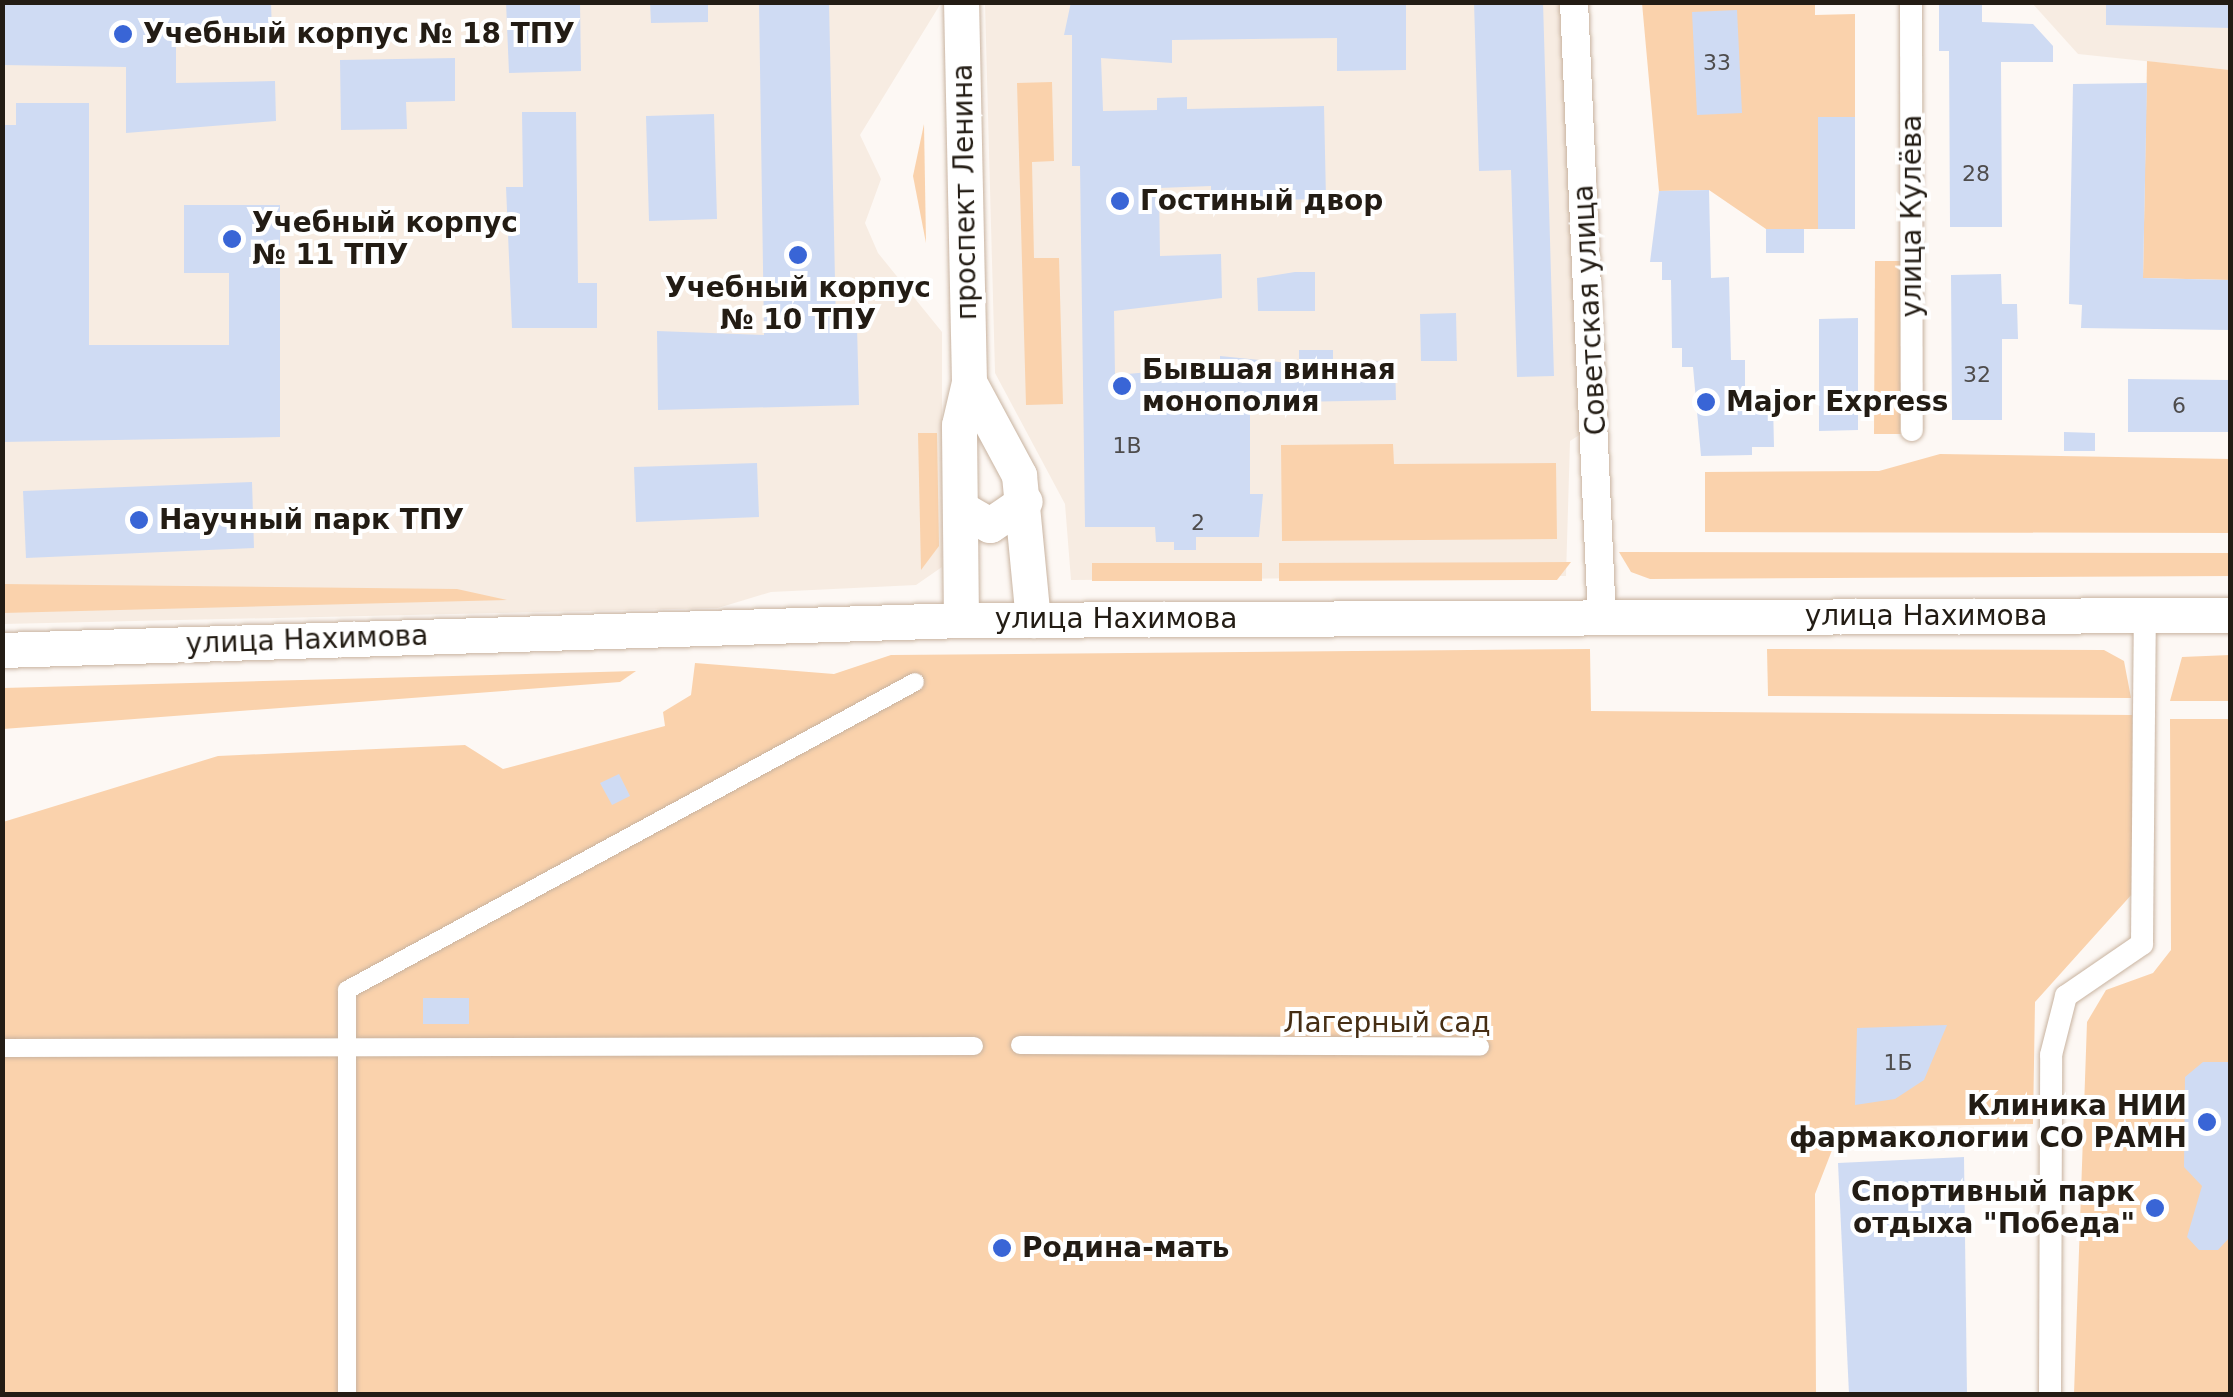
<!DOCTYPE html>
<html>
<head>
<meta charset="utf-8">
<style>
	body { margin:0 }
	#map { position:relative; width:2233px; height:1397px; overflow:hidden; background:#fdf8f4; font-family:"DejaVu Sans",sans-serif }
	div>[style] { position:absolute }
	.built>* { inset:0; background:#f7ece2 }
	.green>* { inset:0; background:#fad2ac }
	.building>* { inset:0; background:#cfdbf3 }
	.roads { filter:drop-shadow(0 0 2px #c8b3a0) drop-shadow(0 0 2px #c8b3a0) }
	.pedestrian>* { height:18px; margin:-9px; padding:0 9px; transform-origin:9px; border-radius:9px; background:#fff }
	.minor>* { height:22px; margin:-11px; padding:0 11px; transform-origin:11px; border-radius:11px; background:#fff }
	.tertiary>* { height:28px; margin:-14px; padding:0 14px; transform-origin:14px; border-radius:14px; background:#fff }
	.primary>* { height:35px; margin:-17.5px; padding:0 17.5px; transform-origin:17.5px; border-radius:17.5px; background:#fff }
	.dots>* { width:28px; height:28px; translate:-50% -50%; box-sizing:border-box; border:5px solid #fff; border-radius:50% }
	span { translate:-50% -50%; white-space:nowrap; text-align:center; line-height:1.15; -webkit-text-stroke:8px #fff; paint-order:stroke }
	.number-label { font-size:22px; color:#4e4c4c }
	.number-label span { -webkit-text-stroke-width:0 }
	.poi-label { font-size:28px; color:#231c14; font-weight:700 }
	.left { translate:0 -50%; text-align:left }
	.right { translate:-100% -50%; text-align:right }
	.street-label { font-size:28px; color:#231c14 }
	.park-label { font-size:28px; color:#462e14 }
	.frame { position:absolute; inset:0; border:5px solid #231c14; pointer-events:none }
</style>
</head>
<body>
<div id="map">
	<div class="built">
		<i style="clip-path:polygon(2px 3px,941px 3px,860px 135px,881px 179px,865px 223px,878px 253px,942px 332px,942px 567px,916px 585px,771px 592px,718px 608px,3px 624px)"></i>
		<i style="clip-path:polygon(985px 3px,1564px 3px,1581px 434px,1570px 441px,1566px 576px,1071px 580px,1065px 504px,995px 373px)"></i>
		<i style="clip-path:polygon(2032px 3px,2230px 3px,2230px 70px,2078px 54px)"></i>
	</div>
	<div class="green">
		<i style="clip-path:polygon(1642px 3px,1815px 3px,1815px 15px,1855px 14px,1855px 117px,1818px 118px,1818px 229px,1766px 229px,1709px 190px,1659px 191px)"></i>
		<i style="clip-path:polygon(2147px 61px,2230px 70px,2230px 280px,2143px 278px)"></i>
		<i style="clip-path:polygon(1052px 82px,1054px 161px,1032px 162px,1034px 258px,1059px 258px,1063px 404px,1026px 405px,1017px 83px)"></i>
		<i style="clip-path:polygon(924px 124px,926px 243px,913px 176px)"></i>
		<i style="clip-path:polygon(1875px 261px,1903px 261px,1902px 434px,1874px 434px)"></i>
		<i style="clip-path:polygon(918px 433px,937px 433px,939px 546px,921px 570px)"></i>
		<i style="clip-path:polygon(1393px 444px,1394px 464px,1556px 463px,1557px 539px,1282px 541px,1281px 445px)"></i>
		<i style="clip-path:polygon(1940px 454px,2230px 459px,2230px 533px,1705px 532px,1705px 472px,1879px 471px)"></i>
		<i style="clip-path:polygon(1619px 552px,2230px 553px,2230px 576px,1650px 579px,1631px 572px)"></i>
		<i style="clip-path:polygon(1571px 562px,1557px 580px,1279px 581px,1279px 563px)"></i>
		<i style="clip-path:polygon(1092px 563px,1262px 563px,1262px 581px,1092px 581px)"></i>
		<i style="clip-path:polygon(2px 584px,457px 589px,507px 600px,3px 613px)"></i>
		<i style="clip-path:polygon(1590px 649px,1591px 711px,2132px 715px,2133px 893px,2035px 1002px,2033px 1124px,1841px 1127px,1815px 1194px,1816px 1394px,3px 1394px,3px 822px,218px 756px,465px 745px,503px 769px,665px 726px,663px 712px,691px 695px,695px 663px,834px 674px,891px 655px)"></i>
		<i style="clip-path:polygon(1767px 649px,2104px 650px,2124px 661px,2131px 698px,1768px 696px)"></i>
		<i style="clip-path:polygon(2230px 655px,2230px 701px,2170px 701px,2182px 657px)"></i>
		<i style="clip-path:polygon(636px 671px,620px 682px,3px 729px,3px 688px)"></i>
		<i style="clip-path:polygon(2170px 719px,2230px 719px,2230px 1394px,2074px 1394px,2087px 1022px,2106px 990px,2153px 973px,2171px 950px)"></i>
	</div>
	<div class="building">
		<i style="clip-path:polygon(2px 2px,271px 2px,272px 33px,176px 35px,176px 83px,275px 81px,276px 121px,126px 133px,126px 67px,2px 65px)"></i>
		<i style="clip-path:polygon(506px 2px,580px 2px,581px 71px,509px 73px)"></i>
		<i style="clip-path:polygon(650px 2px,708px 2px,708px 22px,651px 23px)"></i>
		<i style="clip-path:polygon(759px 2px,829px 2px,836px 326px,857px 326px,859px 405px,658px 410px,657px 331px,764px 335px)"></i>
		<i style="clip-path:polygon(1071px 2px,1406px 2px,1406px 70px,1337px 71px,1337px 38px,1172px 40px,1172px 63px,1101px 58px,1103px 111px,1157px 110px,1157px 98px,1187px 97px,1187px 109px,1324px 106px,1326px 199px,1211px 201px,1211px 186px,1159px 188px,1160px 256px,1221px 254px,1222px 298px,1114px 311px,1115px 375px,1220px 366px,1220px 356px,1299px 364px,1299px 350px,1333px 350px,1333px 363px,1395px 361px,1396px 400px,1250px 403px,1250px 494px,1263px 494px,1259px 537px,1196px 537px,1196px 550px,1174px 550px,1174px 542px,1156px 542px,1155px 527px,1085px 527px,1080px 166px,1072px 166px,1072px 35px,1064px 35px)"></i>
		<i style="clip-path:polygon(1474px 2px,1543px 2px,1554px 376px,1517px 377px,1511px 170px,1479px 171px)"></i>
		<i style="clip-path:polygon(1939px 2px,1982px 2px,1982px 22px,2033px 24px,2053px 46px,2053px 62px,2001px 62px,2002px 227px,1950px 227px,1949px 51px,1939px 51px)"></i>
		<i style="clip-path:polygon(2106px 2px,2230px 2px,2230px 28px,2106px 25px)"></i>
		<i style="clip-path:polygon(1737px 10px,1742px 113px,1697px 115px,1692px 12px)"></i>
		<i style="clip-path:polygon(455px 58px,455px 101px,406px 102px,407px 129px,341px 130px,340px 60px)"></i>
		<i style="clip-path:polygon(2147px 83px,2143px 278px,2230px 280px,2230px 330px,2081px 328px,2082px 305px,2069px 304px,2073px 84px)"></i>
		<i style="clip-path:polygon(16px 103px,89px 103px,89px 345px,229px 345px,229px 273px,184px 273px,184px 205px,280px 205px,280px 437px,2px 442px,2px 125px,16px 125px)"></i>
		<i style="clip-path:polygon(522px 112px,576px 112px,578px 283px,597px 283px,597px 328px,512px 328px,506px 187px,523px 187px)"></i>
		<i style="clip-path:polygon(714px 114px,717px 219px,649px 221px,646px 116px)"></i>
		<i style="clip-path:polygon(1818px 117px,1855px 117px,1855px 229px,1818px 229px)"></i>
		<i style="clip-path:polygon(1709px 190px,1711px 278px,1729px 277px,1731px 360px,1745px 360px,1745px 402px,1773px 402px,1774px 447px,1752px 447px,1752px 455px,1701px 456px,1693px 367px,1682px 367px,1682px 348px,1672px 348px,1671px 280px,1662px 280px,1662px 262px,1650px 262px,1659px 191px)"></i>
		<i style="clip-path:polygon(1766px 229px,1804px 229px,1804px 253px,1766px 253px)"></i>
		<i style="clip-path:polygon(1295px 272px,1315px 272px,1315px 311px,1258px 311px,1257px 278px)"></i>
		<i style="clip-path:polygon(2001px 274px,2002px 304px,2017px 304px,2018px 339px,2002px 339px,2002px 420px,1952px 420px,1951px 275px)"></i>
		<i style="clip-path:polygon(1456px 313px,1457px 361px,1421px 361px,1420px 314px)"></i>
		<i style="clip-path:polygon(1858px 318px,1858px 430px,1819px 431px,1819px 319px)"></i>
		<i style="clip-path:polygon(2128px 379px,2230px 380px,2230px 432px,2128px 432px)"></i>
		<i style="clip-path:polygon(2064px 432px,2095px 433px,2095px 451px,2064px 451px)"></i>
		<i style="clip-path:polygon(757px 463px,759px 517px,636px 522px,634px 467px)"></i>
		<i style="clip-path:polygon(252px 482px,254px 548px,26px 558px,23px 491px)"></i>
		<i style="clip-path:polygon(619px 774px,630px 796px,612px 805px,600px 783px)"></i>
		<i style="clip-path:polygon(423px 998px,469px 998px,469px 1024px,423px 1024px)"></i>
		<i style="clip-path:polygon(1947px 1025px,1924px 1080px,1895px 1099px,1855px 1105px,1857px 1028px)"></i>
		<i style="clip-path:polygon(2203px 1062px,2230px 1062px,2230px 1237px,2218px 1250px,2199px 1250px,2187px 1237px,2202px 1186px,2184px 1167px,2185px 1077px)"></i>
		<i style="clip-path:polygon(1964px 1157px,1967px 1394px,1849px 1394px,1838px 1163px)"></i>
	</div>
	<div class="roads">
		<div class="pedestrian">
			<i style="left:1020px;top:1045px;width:460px;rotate:0.2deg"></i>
			<i style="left:2px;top:1048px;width:972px;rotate:-0.12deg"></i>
			<i style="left:347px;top:1394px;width:404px;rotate:-90deg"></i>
			<i style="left:347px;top:990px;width:646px;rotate:-28.47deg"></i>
		</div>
		<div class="minor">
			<i style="left:1911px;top:2px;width:428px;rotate:89.9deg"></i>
			<i style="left:2050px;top:1394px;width:339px;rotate:-89.8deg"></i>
			<i style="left:2051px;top:1055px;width:61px;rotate:-75.7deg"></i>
			<i style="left:2066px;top:996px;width:92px;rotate:-34.4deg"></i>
			<i style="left:2142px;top:944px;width:330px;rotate:-89.5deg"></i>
		</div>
		<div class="tertiary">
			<i style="left:1574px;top:2px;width:617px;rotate:87.4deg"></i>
		</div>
		<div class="primary">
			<i style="left:969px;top:382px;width:106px;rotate:61.7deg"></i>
			<i style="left:1019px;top:475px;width:146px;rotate:84.5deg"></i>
			<i style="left:960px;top:508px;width:34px;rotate:30deg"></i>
			<i style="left:990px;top:525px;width:42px;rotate:-34.4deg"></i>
			<i style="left:961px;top:620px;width:195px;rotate:-90.6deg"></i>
			<i style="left:959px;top:425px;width:44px;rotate:-76.9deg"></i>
			<i style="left:969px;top:382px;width:380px;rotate:-91.2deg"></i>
			<i style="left:2px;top:650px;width:959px;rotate:-1.79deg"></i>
			<i style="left:961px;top:620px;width:1269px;rotate:-0.23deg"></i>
		</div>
	</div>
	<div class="dots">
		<i style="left:123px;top:34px;background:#3965d6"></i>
		<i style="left:1120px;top:201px;background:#3965d6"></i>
		<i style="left:232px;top:239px;background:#3965d6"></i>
		<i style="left:798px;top:255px;background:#3965d6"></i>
		<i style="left:1122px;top:386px;background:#3965d6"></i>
		<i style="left:1706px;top:402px;background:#3965d6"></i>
		<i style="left:139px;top:520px;background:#3965d6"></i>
		<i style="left:2207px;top:1122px;background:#3965d6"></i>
		<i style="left:2155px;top:1208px;background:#3965d6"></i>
		<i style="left:1002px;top:1248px;background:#3965d6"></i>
	</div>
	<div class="number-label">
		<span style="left:1717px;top:63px">33</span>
		<span style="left:1976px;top:174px">28</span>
		<span style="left:1977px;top:375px">32</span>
		<span style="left:2179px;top:406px">6</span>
		<span style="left:1127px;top:446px">1В</span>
		<span style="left:1198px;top:523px">2</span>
		<span style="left:1898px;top:1063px">1Б</span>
	</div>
	<div class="poi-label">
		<span class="left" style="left:143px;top:34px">Учебный корпус № 18 ТПУ</span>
		<span class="left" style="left:1140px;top:201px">Гостиный двор</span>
		<span class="left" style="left:252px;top:239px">Учебный корпус<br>№ 11 ТПУ</span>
		<span style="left:798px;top:304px">Учебный корпус<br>№ 10 ТПУ</span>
		<span class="left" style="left:1142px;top:386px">Бывшая винная<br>монополия</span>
		<span class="left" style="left:1726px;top:402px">Major Express</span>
		<span class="left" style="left:159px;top:520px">Научный парк ТПУ</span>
		<span class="right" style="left:2187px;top:1122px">Клиника НИИ<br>фармакологии СО РАМН</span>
		<span class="right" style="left:2135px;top:1208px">Спортивный парк<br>отдыха "Победа"</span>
		<span class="left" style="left:1022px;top:1248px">Родина-мать</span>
	</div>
	<div class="street-label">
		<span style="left:965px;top:192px;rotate:-91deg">проспект Ленина</span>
		<span style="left:1912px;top:216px;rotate:-90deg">улица Кулёва</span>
		<span style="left:1590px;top:310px;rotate:-93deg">Советская улица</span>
		<span style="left:1926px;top:616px">улица Нахимова</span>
		<span style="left:1116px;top:619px">улица Нахимова</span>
		<span style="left:307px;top:640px;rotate:-2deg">улица Нахимова</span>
	</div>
	<div class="park-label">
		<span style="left:1387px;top:1023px">Лагерный сад</span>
	</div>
	<div class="frame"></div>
</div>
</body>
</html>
